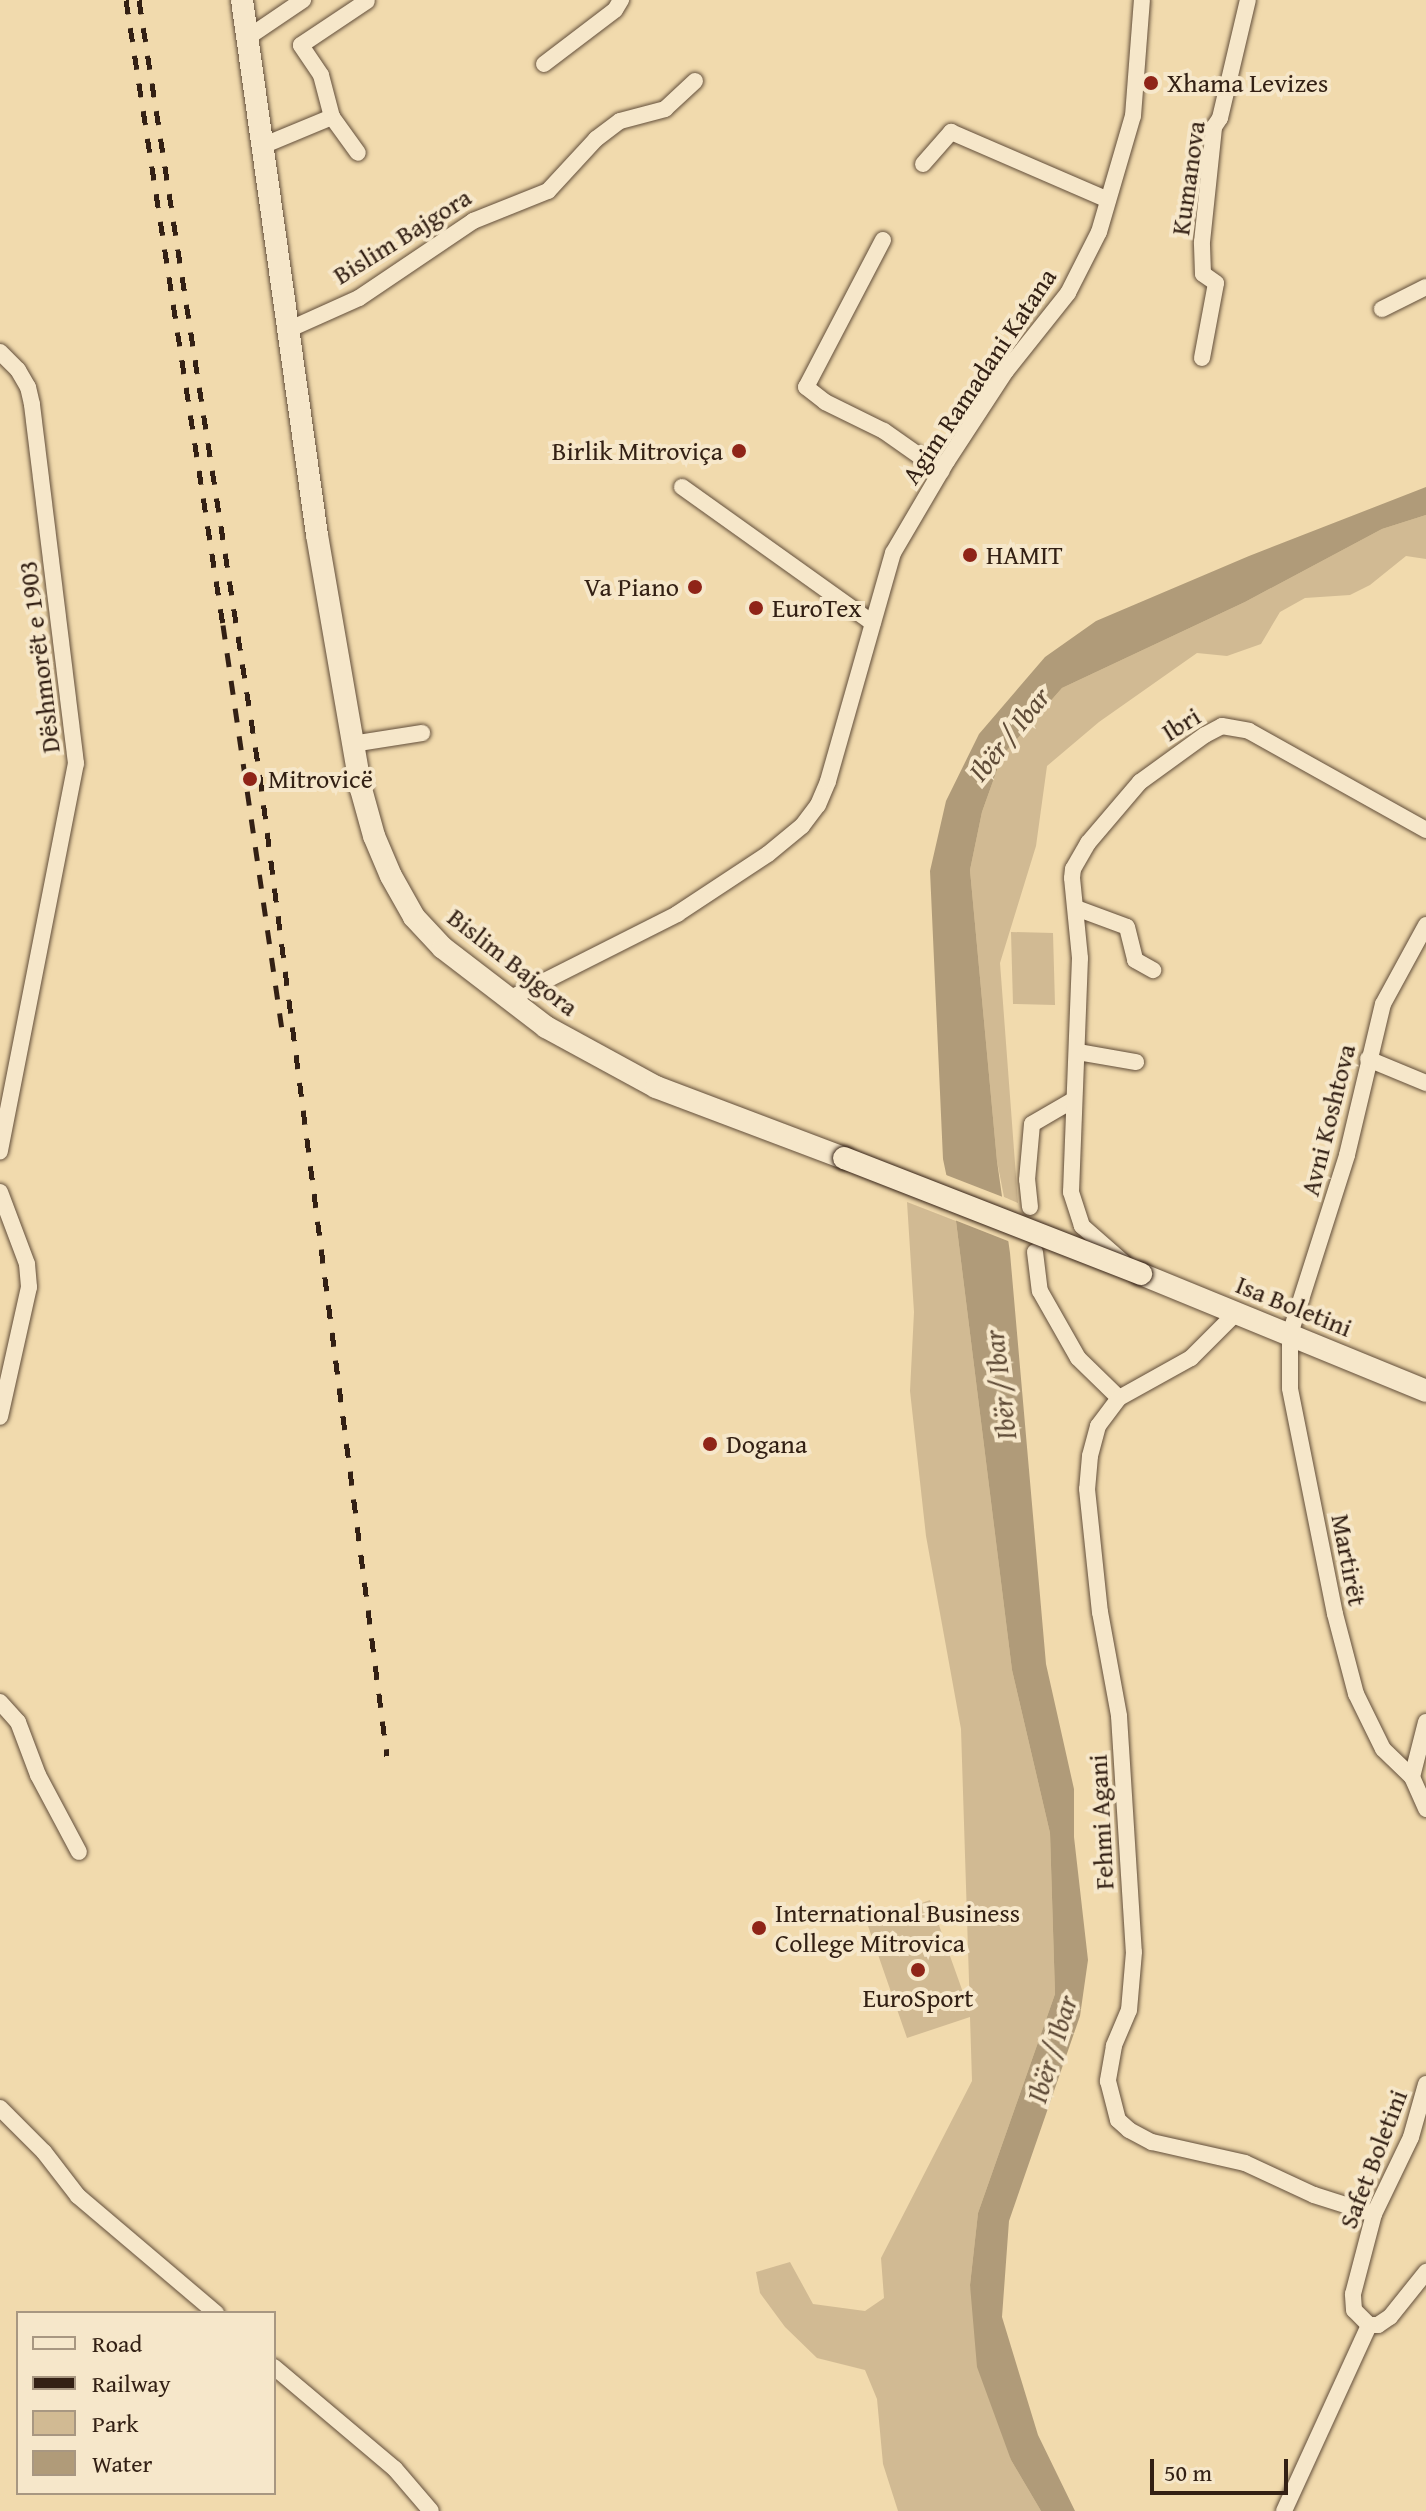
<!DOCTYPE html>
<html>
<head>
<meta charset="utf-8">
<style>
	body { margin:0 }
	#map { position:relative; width:1426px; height:2511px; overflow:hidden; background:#f1daad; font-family:"Gentium Book Plus",serif }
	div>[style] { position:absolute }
	.green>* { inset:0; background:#d1ba93 }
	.water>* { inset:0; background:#b09b79 }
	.pier>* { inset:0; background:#f1daad }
	.roads { filter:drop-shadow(0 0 2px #624e3a) drop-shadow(0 0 2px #624e3a) }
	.minor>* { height:16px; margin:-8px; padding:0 8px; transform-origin:8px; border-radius:8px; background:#f6e7ca }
	.secondary>* { height:22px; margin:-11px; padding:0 11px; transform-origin:11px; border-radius:11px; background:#f6e7ca }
	.rail>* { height:5px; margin-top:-2.5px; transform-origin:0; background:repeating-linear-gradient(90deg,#332014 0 14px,transparent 0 28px) }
	.bridges { filter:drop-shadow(0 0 2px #332014) drop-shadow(0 0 2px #332014) }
	.secondary-bridge>* { height:22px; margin:-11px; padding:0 11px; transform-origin:11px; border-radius:11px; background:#f6e7ca }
	.dots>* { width:22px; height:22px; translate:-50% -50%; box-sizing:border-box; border:4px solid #f6e7ca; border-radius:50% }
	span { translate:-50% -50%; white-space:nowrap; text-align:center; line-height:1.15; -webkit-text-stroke:8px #f6e7ca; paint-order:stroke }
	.poi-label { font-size:26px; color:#332014 }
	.left { translate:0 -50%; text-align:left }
	.right { translate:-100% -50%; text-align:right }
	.street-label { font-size:26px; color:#332014 }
	.water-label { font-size:28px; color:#5f4b37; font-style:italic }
	.legend { position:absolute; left:16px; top:2311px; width:260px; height:184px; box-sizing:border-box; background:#f6e7ca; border:2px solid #a89781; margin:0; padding:10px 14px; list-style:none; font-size:24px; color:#332014 }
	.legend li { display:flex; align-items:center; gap:16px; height:40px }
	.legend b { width:40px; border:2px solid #a89781 }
	.scale { position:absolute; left:1150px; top:2459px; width:138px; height:36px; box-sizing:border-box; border:4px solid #332014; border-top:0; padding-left:10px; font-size:24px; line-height:28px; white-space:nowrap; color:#332014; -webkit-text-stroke:6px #f6e7ca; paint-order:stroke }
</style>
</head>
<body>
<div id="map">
	<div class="green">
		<i style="clip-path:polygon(1426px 515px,1426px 559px,1406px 556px,1370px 585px,1350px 595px,1305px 598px,1280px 612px,1261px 644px,1227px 656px,1197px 653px,1099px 722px,1047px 766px,1036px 846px,1000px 963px,1018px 1203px,1004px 1197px,997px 1161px,970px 870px,982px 812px,1002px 756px,1062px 688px,1245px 602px,1382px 529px)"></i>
		<i style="clip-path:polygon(1011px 932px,1053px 933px,1055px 1005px,1013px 1004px)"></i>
		<i style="clip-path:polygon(907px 1202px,956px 1221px,1012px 1670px,1050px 1833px,1055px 1994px,978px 2213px,970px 2285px,1011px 2460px,1041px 2511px,898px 2511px,883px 2464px,877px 2399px,865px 2370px,817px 2358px,785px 2327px,760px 2293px,756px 2272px,790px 2262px,813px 2304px,865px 2311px,884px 2298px,881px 2258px,972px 2081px,970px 2017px,907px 2038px,867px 1923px,930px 1900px,970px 2012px,961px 1729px,926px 1536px,910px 1391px,914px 1312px)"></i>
	</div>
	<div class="water">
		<i style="clip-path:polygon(1426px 487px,1426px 515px,1382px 529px,1245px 602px,1062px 688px,1002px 756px,982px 812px,970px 870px,997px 1161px,1010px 1253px,1046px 1664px,1074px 1789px,1074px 1837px,1088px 1960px,1080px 2016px,1009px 2221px,1002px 2317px,1038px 2435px,1075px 2511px,1041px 2511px,1011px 2460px,977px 2367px,970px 2285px,978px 2213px,1055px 1994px,1050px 1833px,1012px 1670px,956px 1221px,943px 1159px,930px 871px,946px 801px,979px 734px,1045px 657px,1096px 621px,1249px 556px)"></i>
	</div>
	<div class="pier">
		<i style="clip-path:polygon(941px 1173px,1008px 1199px,1013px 1243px,952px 1219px)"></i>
	</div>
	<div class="roads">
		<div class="minor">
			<i style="left:247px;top:38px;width:68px;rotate:-34.2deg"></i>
			<i style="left:544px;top:64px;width:89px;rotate:-37.3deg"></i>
			<i style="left:615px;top:10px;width:12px;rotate:-59deg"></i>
			<i style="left:332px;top:117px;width:43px;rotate:-104.7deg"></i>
			<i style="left:321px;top:75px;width:36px;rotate:-124deg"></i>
			<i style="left:301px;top:45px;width:79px;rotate:-33.7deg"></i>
			<i style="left:262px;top:146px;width:76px;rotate:-22.5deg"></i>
			<i style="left:332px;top:117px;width:44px;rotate:54.2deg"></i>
			<i style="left:923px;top:164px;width:43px;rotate:-48.8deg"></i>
			<i style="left:951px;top:132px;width:171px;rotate:23.4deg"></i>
			<i style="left:883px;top:240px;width:166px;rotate:117.6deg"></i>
			<i style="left:806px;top:387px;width:24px;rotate:38deg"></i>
			<i style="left:825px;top:402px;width:66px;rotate:26.2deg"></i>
			<i style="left:884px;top:431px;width:70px;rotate:35.1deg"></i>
			<i style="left:1382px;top:309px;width:49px;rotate:-26.6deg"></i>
			<i style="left:290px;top:329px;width:76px;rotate:-24.2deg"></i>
			<i style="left:359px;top:298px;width:138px;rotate:-34deg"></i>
			<i style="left:473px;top:221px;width:81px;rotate:-21.8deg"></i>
			<i style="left:548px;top:191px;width:71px;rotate:-47.3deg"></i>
			<i style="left:596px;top:139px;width:30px;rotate:-37deg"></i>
			<i style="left:620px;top:121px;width:47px;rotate:-14.9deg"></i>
			<i style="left:665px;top:109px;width:41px;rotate:-43deg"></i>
			<i style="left:0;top:352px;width:25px;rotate:45deg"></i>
			<i style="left:18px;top:370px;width:20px;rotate:60deg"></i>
			<i style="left:28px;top:387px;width:18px;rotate:77deg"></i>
			<i style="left:32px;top:405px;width:361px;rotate:83deg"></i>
			<i style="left:76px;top:763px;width:396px;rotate:101.1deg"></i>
			<i style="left:1202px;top:358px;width:76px;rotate:-79.4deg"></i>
			<i style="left:1216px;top:283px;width:16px;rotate:-145deg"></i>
			<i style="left:1203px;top:274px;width:32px;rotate:-92deg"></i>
			<i style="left:1202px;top:242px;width:116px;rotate:-84deg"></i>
			<i style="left:1214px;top:127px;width:11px;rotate:-56deg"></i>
			<i style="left:1220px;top:118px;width:121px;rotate:-76.7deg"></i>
			<i style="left:682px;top:487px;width:234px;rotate:35.5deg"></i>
			<i style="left:352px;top:744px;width:71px;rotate:-8.9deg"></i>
			<i style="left:1076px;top:908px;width:54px;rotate:20.4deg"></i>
			<i style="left:1127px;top:927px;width:34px;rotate:76deg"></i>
			<i style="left:1135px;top:960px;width:21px;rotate:29deg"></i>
			<i style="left:507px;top:1000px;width:191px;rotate:-26.8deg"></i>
			<i style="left:677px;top:914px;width:109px;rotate:-33.4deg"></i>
			<i style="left:768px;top:854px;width:44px;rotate:-39.5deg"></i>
			<i style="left:802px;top:826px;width:26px;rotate:-53deg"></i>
			<i style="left:818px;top:805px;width:26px;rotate:-67deg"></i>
			<i style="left:828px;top:781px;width:237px;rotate:-74.1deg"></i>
			<i style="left:893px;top:553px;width:107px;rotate:-59.6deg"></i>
			<i style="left:947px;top:461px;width:108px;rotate:-56.8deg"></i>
			<i style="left:1006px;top:371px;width:100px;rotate:-51.5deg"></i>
			<i style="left:1068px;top:293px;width:68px;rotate:-63.1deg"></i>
			<i style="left:1099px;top:232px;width:121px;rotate:-73.7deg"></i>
			<i style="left:1133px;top:116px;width:116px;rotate:-85.6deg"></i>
			<i style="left:1078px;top:1052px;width:59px;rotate:9.8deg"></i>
			<i style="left:1368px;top:1059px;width:63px;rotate:22.5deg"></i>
			<i style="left:0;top:1192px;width:77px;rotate:69.4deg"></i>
			<i style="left:27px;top:1264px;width:23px;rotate:85deg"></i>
			<i style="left:29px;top:1287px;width:133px;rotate:102.6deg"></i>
			<i style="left:1030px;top:1207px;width:27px;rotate:-96deg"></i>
			<i style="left:1027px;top:1180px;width:56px;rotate:-84.9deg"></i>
			<i style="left:1032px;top:1124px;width:48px;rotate:-30.3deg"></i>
			<i style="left:1035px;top:1252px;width:39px;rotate:83deg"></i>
			<i style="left:1040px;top:1291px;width:77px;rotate:60.4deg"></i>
			<i style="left:1078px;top:1358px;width:57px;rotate:44.3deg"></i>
			<i style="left:1123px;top:1262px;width:55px;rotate:-138.7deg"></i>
			<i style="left:1082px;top:1226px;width:36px;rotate:-108deg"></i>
			<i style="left:1071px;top:1192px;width:234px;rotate:-87.8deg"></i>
			<i style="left:1080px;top:958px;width:80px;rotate:-95.7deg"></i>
			<i style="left:1072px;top:878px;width:9px;rotate:-84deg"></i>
			<i style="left:1073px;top:869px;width:30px;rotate:-60deg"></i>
			<i style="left:1088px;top:843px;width:80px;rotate:-49.6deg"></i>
			<i style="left:1140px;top:782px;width:80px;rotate:-35.9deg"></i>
			<i style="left:1205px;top:735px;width:19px;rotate:-28deg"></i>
			<i style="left:1222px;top:726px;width:27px;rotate:10deg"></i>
			<i style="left:1249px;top:731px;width:203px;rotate:29.2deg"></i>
			<i style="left:1236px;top:1313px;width:64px;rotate:135deg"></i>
			<i style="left:1191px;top:1358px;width:82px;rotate:150.9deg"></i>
			<i style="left:1119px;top:1398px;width:35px;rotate:127deg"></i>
			<i style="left:1098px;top:1426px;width:31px;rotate:105deg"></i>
			<i style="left:1090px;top:1456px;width:33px;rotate:95deg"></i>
			<i style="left:1087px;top:1489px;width:124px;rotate:84deg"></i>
			<i style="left:1100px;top:1612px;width:106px;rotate:79.6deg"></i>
			<i style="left:1119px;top:1716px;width:236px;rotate:86.4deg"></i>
			<i style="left:1134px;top:1952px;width:58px;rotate:94.9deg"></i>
			<i style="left:1129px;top:2010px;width:39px;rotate:113deg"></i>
			<i style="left:1114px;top:2046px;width:36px;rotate:100deg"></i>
			<i style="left:1108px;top:2081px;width:40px;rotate:75.6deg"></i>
			<i style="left:1118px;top:2120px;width:15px;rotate:42deg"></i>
			<i style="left:1129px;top:2130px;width:26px;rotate:28deg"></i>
			<i style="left:1152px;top:2142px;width:95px;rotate:12.7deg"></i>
			<i style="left:1245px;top:2163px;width:76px;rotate:24.9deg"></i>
			<i style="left:1314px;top:2195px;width:63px;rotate:17.6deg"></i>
			<i style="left:0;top:1702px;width:27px;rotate:48deg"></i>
			<i style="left:18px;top:1722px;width:57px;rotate:69.3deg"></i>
			<i style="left:38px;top:1775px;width:87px;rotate:62deg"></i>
			<i style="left:1426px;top:1722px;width:57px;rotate:104.3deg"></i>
			<i style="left:1412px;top:1777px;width:35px;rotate:66deg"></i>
			<i style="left:1412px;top:1777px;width:40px;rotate:-136deg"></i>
			<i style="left:1383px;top:1749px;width:61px;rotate:-116.1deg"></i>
			<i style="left:1356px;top:1694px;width:83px;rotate:-104.7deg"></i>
			<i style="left:1335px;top:1614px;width:230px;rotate:-101.3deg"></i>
			<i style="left:1290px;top:1388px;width:54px;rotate:-90deg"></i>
			<i style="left:1290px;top:1334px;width:188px;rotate:-72.3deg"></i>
			<i style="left:1347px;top:1155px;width:155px;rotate:-76.6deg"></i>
			<i style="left:1383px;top:1004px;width:90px;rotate:-61.4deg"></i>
			<i style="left:0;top:2108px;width:62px;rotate:45deg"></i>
			<i style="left:44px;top:2152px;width:56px;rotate:52.3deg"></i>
			<i style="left:78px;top:2196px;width:181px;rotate:40.3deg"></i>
			<i style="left:1369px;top:2325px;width:21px;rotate:-135deg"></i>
			<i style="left:1354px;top:2310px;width:16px;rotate:-94deg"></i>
			<i style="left:1353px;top:2294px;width:83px;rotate:-75.3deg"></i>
			<i style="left:1374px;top:2214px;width:85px;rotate:-64.3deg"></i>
			<i style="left:1411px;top:2137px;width:55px;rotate:-74.2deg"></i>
			<i style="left:1369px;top:2325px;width:9px"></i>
			<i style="left:1378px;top:2325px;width:14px;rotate:-34deg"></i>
			<i style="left:1390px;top:2317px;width:58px;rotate:-51.3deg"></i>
			<i style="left:274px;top:2367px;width:158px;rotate:40.1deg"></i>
			<i style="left:395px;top:2469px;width:55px;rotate:49.4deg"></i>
			<i style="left:1284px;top:2511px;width:205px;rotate:-65.4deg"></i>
		</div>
		<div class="secondary">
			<i style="left:242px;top:0;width:540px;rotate:82.02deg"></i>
			<i style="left:317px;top:535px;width:258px;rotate:80.2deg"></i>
			<i style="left:361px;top:789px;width:49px;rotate:74.5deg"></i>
			<i style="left:374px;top:836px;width:43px;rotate:67deg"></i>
			<i style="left:391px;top:876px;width:47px;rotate:60.7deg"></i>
			<i style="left:414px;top:917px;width:42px;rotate:46.9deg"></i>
			<i style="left:443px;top:948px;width:130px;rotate:37.5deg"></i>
			<i style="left:546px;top:1027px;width:125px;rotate:28.6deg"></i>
			<i style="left:656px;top:1087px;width:201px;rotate:20.7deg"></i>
			<i style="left:1141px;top:1274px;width:308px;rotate:22.3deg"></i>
		</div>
	</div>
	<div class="rail">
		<i style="left:126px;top:0;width:632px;rotate:81.18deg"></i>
		<i style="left:223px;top:625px;width:407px;rotate:81.7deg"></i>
		<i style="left:139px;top:0;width:786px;rotate:81.15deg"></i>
		<i style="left:260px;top:777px;width:987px;rotate:82.61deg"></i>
	</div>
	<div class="bridges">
		<div class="secondary-bridge">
			<i style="left:844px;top:1158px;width:319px;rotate:21.3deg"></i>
		</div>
	</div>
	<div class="dots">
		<i style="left:1151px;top:83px;background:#8f2418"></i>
		<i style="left:739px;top:451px;background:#8f2418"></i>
		<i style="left:970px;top:555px;background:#8f2418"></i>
		<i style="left:695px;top:587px;background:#8f2418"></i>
		<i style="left:756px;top:608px;background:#8f2418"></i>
		<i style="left:250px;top:779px;background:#8f2418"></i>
		<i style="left:710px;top:1444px;background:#8f2418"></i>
		<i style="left:759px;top:1928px;background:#8f2418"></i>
		<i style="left:918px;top:1970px;background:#8f2418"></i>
	</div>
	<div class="poi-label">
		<span class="left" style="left:1167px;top:83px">Xhama Levizes</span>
		<span class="right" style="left:723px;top:451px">Birlik Mitroviça</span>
		<span class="left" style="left:986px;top:555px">HAMIT</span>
		<span class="right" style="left:679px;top:587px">Va Piano</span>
		<span class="left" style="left:772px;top:608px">EuroTex</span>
		<span class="left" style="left:268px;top:779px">Mitrovicë</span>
		<span class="left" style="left:726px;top:1444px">Dogana</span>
		<span class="left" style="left:775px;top:1928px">International Business<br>College Mitrovica</span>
		<span style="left:918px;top:1998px">EuroSport</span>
	</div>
	<div class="street-label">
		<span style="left:1188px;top:178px;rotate:-82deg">Kumanova</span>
		<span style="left:402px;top:236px;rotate:-32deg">Bislim Bajgora</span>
		<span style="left:979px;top:376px;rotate:-56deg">Agim Ramadani Katana</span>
		<span style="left:39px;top:657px;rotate:-97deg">Dëshmorët e 1903</span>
		<span style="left:1181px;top:724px;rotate:-32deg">Ibri</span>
		<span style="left:513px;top:962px;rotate:38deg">Bislim Bajgora</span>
		<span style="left:1328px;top:1120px;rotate:-76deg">Avni Koshtova</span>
		<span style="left:1294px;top:1306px;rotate:22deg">Isa Boletini</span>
		<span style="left:1349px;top:1560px;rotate:79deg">Martirët</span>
		<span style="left:1101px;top:1822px;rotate:-93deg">Fehmi Agani</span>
		<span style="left:1373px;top:2159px;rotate:-69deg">Safet Boletini</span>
	</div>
	<div class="water-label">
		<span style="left:1009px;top:734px;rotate:-51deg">Ibër / Ibar</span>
		<span style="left:1000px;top:1385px;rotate:-97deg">Ibër / Ibar</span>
		<span style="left:1052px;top:2049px;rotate:-73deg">Ibër / Ibar</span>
	</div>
	<ul class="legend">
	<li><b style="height:10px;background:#f6e7ca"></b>Road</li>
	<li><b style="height:10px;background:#332014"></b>Railway</li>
	<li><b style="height:22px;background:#d1ba93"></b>Park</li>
	<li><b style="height:22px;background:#b09b79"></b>Water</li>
	</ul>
	<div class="scale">50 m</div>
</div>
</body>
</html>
